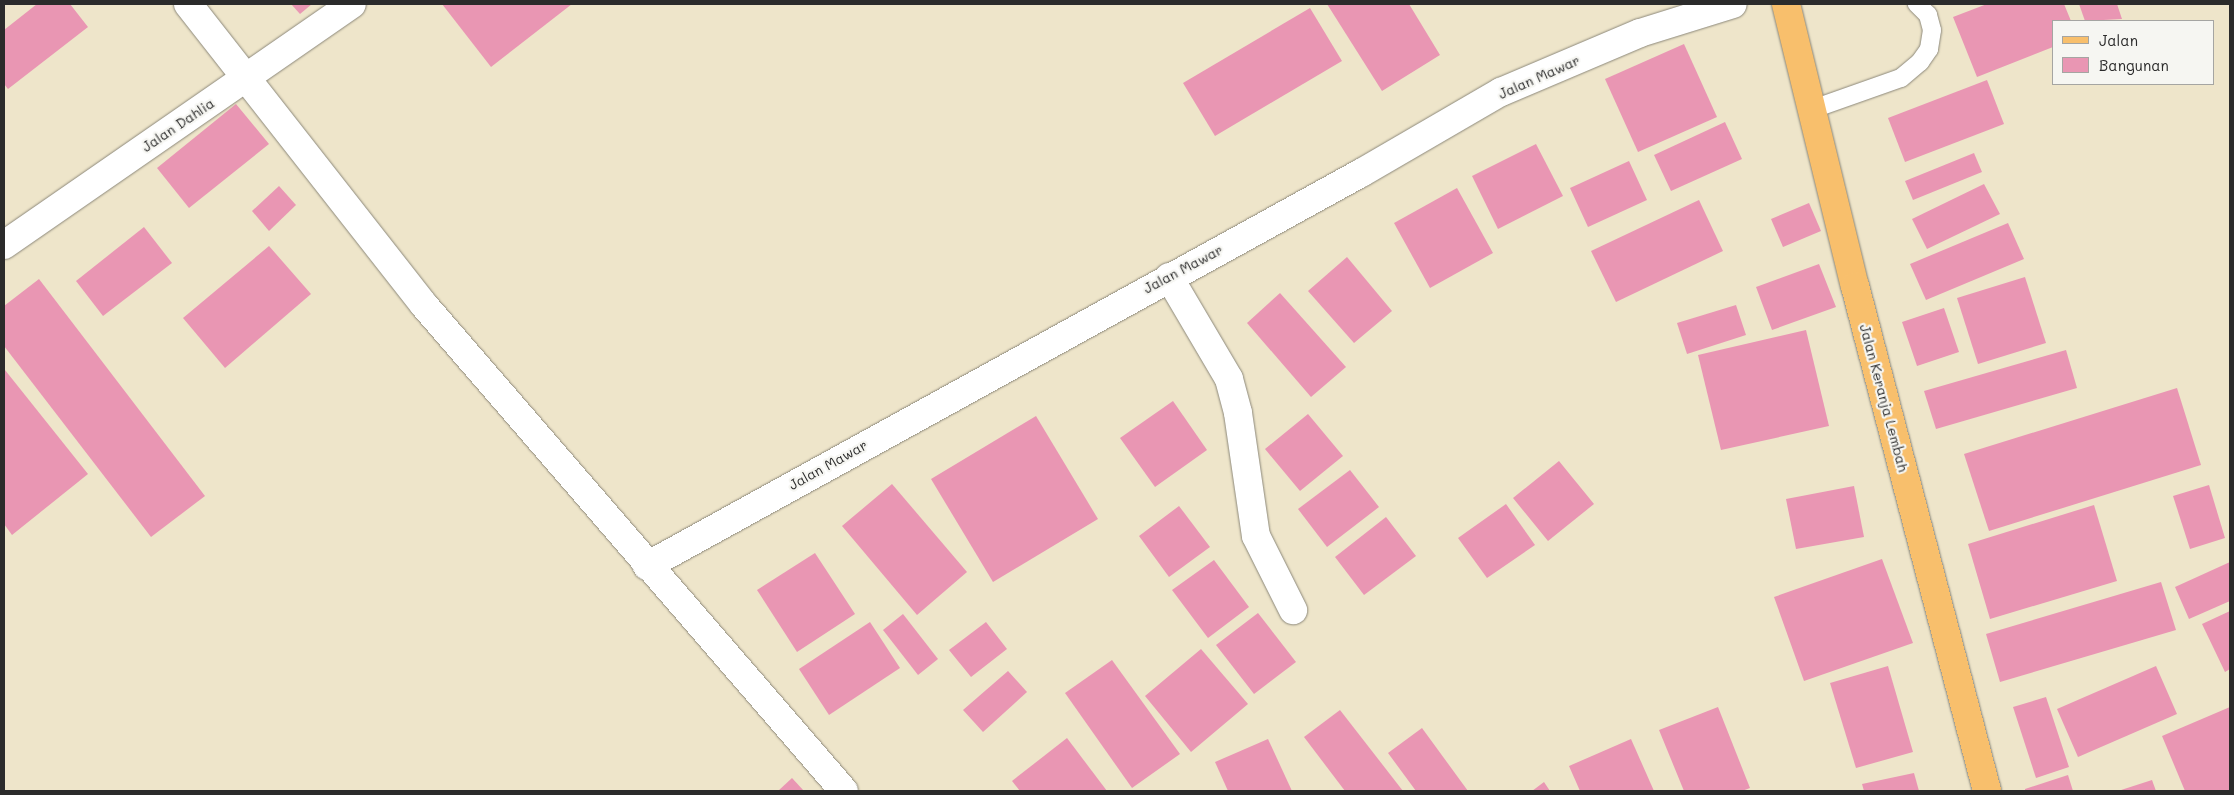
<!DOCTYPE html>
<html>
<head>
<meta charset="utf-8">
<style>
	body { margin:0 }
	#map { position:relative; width:2234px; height:795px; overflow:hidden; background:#eee5ca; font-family:Mali,sans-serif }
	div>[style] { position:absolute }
	.building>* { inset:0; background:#e996b3 }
	.roads { filter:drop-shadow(0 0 1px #8c887a) drop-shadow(0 0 1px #8c887a) }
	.service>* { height:18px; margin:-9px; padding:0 9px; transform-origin:9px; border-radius:9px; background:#fff }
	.minor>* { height:28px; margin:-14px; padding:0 14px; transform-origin:14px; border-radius:14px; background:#fff }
	.primary>* { height:28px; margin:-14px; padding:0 14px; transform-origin:14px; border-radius:14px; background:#f8bf6c }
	span { translate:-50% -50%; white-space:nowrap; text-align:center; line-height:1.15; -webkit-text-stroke:4.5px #f6f6f2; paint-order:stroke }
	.street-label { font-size:14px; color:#2b2b2b }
	.frame { position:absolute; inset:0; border:5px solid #2b2b2b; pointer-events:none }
	.legend { position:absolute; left:2052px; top:20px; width:162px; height:65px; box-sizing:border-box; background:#f6f6f2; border:1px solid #a5a5a2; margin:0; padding:6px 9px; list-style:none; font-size:15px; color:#2b2b2b }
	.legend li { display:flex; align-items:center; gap:10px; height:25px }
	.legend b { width:25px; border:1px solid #a5a5a2 }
</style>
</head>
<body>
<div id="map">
	<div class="building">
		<i style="clip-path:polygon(37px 4px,70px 4px,88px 27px,8px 89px,4px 84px,4px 30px)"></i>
		<i style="clip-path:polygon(291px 4px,312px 4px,300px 14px)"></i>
		<i style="clip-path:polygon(442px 4px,572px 4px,491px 67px)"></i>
		<i style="clip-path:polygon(1327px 4px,1409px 4px,1440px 55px,1382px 91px)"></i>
		<i style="clip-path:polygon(1987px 4px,2064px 4px,2071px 21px,2053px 21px,2053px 47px,1977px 77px,1953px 17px)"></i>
		<i style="clip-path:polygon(2079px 4px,2117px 4px,2122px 19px,2085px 21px)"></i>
		<i style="clip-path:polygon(1310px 8px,1342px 61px,1215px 136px,1183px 83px)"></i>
		<i style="clip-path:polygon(1684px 44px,1717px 117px,1638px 152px,1605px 79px)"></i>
		<i style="clip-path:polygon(1987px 80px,2004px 124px,1905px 162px,1888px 118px)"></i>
		<i style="clip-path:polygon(236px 104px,269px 144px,189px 208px,157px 168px)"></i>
		<i style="clip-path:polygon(1725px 122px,1742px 159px,1671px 191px,1654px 155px)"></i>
		<i style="clip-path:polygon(1536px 144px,1563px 196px,1498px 229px,1472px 176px)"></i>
		<i style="clip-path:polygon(1974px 153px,1982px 172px,1913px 200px,1905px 181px)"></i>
		<i style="clip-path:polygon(1629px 161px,1647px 200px,1588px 227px,1570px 188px)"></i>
		<i style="clip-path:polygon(1984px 184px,2000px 214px,1927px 249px,1912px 219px)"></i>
		<i style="clip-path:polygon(279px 186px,296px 205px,269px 231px,252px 211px)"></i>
		<i style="clip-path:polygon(1457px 188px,1493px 253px,1430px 288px,1394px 223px)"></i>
		<i style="clip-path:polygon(1699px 200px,1723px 251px,1616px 302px,1591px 251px)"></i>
		<i style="clip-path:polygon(1809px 203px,1821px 231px,1783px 247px,1771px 219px)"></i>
		<i style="clip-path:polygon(2008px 223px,2024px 259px,1926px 300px,1910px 264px)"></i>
		<i style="clip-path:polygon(144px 227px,172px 263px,103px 316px,76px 281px)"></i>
		<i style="clip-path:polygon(269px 246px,311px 294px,225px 368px,183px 318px)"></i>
		<i style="clip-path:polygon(1347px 257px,1392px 311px,1354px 343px,1308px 291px)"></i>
		<i style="clip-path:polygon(1819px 264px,1836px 307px,1772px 330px,1756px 287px)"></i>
		<i style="clip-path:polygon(2025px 277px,2046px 343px,1978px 364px,1957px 298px)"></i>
		<i style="clip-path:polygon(39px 279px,205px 496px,151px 537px,4px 346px,4px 306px)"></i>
		<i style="clip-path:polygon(1280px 293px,1346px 367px,1311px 397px,1247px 323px)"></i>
		<i style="clip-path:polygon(1736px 305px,1746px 335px,1687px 354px,1677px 323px)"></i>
		<i style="clip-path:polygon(1944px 308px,1959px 352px,1917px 366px,1902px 322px)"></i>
		<i style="clip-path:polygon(1806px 330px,1829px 426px,1721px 450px,1698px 355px)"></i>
		<i style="clip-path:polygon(2066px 350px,2077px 388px,1936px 429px,1924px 391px)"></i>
		<i style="clip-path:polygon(5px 370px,88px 474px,12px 535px,4px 524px)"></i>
		<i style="clip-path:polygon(2177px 388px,2201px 465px,1989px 531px,1964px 454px)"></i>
		<i style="clip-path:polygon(1173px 401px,1207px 450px,1155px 487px,1120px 438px)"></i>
		<i style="clip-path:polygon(1308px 414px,1343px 456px,1300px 491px,1265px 449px)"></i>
		<i style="clip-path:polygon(1036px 416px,1098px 519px,993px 582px,931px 479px)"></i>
		<i style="clip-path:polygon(1559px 461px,1594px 504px,1548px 541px,1513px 498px)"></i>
		<i style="clip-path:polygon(1350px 470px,1379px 507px,1327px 547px,1298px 509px)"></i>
		<i style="clip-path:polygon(892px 484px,967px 572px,917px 615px,842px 526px)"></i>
		<i style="clip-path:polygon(2209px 485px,2225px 538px,2190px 549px,2173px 496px)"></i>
		<i style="clip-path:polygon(1854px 486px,1864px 537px,1796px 549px,1786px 499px)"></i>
		<i style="clip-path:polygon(1506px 504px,1535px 545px,1487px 578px,1458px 538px)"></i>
		<i style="clip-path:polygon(2094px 505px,2117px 581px,1990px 619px,1968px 544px)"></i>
		<i style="clip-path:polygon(1179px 506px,1210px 547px,1169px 577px,1139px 536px)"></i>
		<i style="clip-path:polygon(1386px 517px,1416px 556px,1364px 595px,1335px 557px)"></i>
		<i style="clip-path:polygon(815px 553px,855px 614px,797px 652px,757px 590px)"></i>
		<i style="clip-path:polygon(1882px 559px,1913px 643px,1804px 681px,1774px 597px)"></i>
		<i style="clip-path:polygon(1214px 560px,1249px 607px,1208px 638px,1172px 590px)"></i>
		<i style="clip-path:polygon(2230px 562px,2230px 601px,2189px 619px,2175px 587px)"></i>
		<i style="clip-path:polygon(2161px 582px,2176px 630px,2000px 682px,1986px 634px)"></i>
		<i style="clip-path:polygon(2230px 611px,2230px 669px,2225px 672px,2202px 624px)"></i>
		<i style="clip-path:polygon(1258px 613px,1296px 662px,1254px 694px,1216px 645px)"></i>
		<i style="clip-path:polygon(903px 614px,938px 659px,918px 675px,883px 630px)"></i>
		<i style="clip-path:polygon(870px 622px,900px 668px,829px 715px,799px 669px)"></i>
		<i style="clip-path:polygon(986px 622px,1007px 649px,971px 677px,949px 650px)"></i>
		<i style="clip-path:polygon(1201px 649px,1248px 704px,1191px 752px,1145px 696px)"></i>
		<i style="clip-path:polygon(1112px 660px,1180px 754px,1132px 788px,1065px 693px)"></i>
		<i style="clip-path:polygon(1888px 666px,1913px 752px,1856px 768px,1830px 683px)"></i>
		<i style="clip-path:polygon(2156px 666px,2177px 714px,2078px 757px,2057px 709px)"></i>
		<i style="clip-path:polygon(1008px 671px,1027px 692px,983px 732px,963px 710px)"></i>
		<i style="clip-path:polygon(2046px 697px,2069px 767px,2036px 778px,2013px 707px)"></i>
		<i style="clip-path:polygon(1718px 707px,1750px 788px,1742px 791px,1684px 791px,1659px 730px)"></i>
		<i style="clip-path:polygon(2230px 707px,2230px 791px,2185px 791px,2162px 736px)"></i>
		<i style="clip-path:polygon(1340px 710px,1403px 791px,1345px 791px,1304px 737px)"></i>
		<i style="clip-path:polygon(1422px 728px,1468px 791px,1416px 791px,1388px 753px)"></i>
		<i style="clip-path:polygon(1067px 738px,1107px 791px,1020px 791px,1012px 781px)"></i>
		<i style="clip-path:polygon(1268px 739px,1292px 791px,1228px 791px,1215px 762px)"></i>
		<i style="clip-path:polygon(1631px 739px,1654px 791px,1580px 791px,1569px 766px)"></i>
		<i style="clip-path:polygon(1914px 773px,1919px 791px,1864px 791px,1862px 784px)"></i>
		<i style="clip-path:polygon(2068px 775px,2073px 791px,2025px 791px,2025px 789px)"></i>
		<i style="clip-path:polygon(792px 778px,804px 791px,778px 791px)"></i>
		<i style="clip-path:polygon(2152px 780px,2156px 791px,2118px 791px)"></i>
		<i style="clip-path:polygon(1544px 782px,1550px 791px,1532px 791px)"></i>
	</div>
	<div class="roads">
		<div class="service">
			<i style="left:1813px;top:109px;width:93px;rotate:-19.4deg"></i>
			<i style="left:1901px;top:78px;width:25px;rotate:-40deg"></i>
			<i style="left:1920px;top:62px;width:16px;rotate:-55deg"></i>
			<i style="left:1929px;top:49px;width:19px;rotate:-81deg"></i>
			<i style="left:1932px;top:30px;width:16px;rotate:-105deg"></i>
			<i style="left:1928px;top:15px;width:16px;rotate:-135deg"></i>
		</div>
		<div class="minor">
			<i style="left:188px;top:4px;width:382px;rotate:51.9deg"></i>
			<i style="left:424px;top:305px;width:642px;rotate:49.17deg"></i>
			<i style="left:4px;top:245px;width:423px;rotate:-34.7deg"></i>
			<i style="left:1169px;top:277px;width:118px;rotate:59.5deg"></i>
			<i style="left:1229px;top:379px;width:35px;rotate:75deg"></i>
			<i style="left:1238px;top:413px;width:124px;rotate:81.7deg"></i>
			<i style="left:1256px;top:536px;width:83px;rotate:63.4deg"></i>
			<i style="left:647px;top:566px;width:815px;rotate:-28.83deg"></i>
			<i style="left:1361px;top:173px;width:162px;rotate:-30.1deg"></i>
			<i style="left:1501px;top:92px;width:151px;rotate:-23deg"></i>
			<i style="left:1640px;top:33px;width:97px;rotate:-17.3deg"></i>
		</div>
		<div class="primary">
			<i style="left:1786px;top:4px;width:290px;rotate:76.3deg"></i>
			<i style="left:1855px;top:286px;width:522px;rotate:75.35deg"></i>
		</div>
	</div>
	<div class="street-label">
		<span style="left:1539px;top:77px;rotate:-24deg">Jalan Mawar</span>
		<span style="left:178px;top:125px;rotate:-34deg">Jalan Dahlia</span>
		<span style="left:1183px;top:269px;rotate:-28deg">Jalan Mawar</span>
		<span style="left:1884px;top:398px;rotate:75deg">Jalan Keranja Lembah</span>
		<span style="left:828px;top:465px;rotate:-29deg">Jalan Mawar</span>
	</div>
	<div class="frame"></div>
	<ul class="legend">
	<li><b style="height:6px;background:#f8bf6c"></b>Jalan</li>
	<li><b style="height:14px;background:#e996b3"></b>Bangunan</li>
	</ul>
</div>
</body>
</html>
